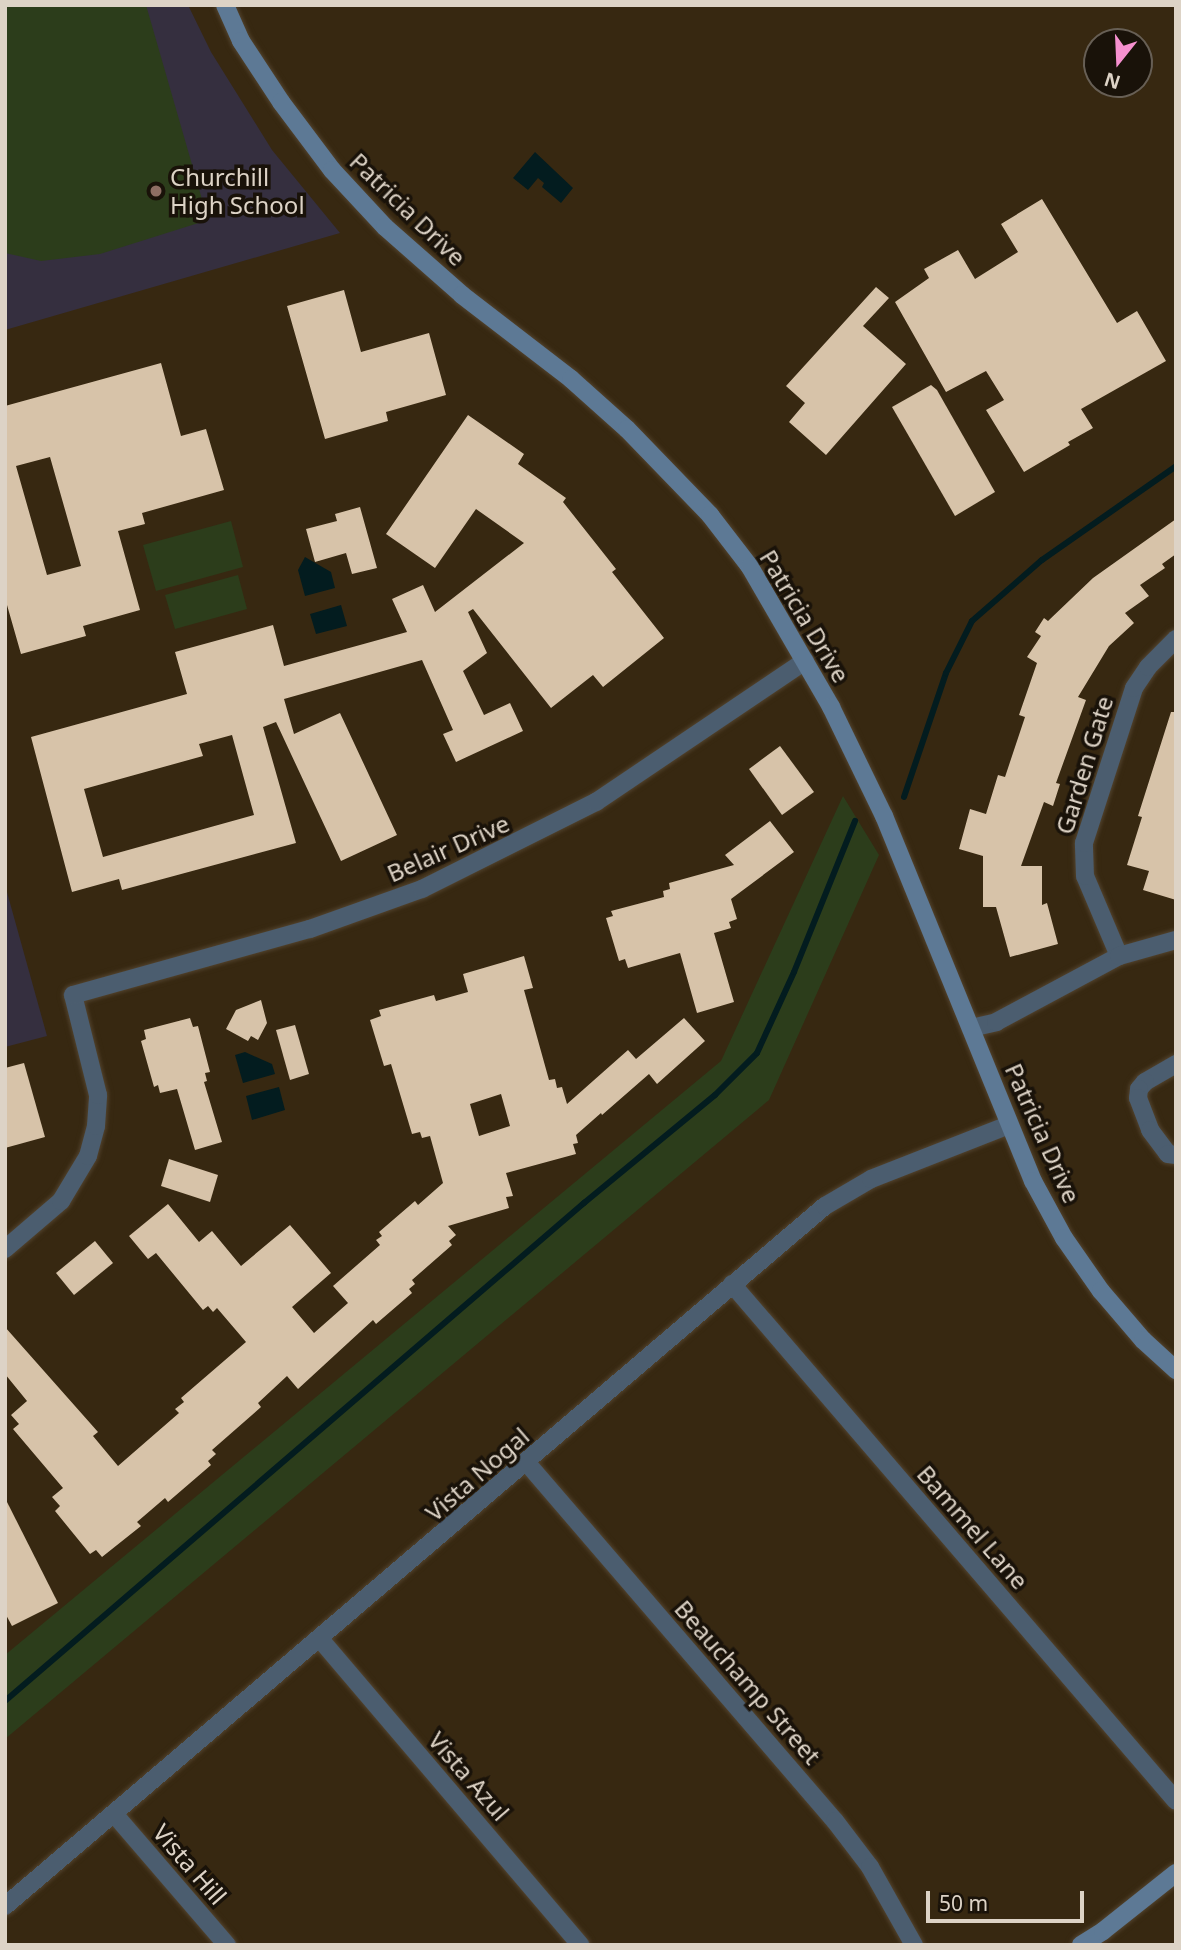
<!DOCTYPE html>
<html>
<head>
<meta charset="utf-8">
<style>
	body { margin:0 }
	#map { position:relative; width:1181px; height:1950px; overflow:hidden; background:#372811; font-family:"Noto Sans",sans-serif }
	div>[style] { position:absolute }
	.education>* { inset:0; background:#352f3f }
	.green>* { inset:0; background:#2c3d1b }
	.water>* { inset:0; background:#031c1f }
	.stream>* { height:6px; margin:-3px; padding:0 3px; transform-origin:3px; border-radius:3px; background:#031c1f }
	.building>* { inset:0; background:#d7c3a9 }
	.roads { filter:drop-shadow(0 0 2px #52432e) drop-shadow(0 0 2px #52432e) }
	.street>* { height:18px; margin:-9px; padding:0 9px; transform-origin:9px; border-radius:9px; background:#4b5d6f }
	.secondary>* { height:18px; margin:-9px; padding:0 9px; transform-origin:9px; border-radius:9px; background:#5d7995 }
	.dots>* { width:19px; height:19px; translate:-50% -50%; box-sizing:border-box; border:4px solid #191209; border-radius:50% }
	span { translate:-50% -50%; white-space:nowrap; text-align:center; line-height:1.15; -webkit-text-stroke:7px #191209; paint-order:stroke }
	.poi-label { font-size:24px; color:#ddd3c6 }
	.left { translate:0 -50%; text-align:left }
	.street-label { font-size:24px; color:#ddd3c6 }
	.frame { position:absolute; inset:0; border:7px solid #ddd3c6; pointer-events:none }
	.north { position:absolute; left:1083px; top:28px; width:70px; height:70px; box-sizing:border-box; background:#191209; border:2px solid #675f55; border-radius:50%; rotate:198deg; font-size:19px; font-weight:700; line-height:28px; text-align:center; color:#ddd3c6 }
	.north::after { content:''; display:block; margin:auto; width:24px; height:32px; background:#f690cf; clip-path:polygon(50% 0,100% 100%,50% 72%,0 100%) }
	.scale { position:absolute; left:926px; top:1891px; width:158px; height:32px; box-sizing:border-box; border:4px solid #ddd3c6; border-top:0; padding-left:9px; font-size:21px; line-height:24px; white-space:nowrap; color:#ddd3c6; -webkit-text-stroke:5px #191209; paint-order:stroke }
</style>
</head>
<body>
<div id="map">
	<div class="education">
		<i style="clip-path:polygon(5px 5px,188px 5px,211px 52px,272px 150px,340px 233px,5px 330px)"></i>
		<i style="clip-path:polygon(5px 885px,47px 1036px,5px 1047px)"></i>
	</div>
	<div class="green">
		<i style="clip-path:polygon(5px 5px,146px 5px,208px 220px,100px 254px,41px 261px,5px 253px)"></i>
		<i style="clip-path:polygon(231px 521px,243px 567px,156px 591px,143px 545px)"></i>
		<i style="clip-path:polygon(238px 575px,247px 609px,175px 629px,165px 595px)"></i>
		<i style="clip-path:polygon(843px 796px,879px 855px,769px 1100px,5px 1739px,5px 1655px,721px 1061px)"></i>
	</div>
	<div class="water">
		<i style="clip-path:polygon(535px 152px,573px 188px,561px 203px,542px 187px,544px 183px,538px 178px,528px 190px,513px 178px)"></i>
		<i style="clip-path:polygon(305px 557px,331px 572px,335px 588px,305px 596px,298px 570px)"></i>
		<i style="clip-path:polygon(341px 605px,347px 626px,316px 634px,310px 614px)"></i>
		<i style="clip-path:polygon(245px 1052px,272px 1064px,275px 1074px,243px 1083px,235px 1055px)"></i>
		<i style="clip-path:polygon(279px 1087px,285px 1110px,252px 1120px,246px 1096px)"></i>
	</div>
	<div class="stream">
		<i style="left:904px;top:797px;width:131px;rotate:-71.3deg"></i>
		<i style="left:946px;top:673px;width:58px;rotate:-63.4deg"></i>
		<i style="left:972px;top:621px;width:93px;rotate:-41.1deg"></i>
		<i style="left:1042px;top:560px;width:164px;rotate:-35deg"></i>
		<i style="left:5px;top:1701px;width:764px;rotate:-40.7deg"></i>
		<i style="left:584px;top:1203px;width:170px;rotate:-39.5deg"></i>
		<i style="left:715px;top:1095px;width:59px;rotate:-45deg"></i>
		<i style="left:757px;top:1053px;width:89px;rotate:-65.4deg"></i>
		<i style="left:794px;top:972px;width:163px;rotate:-68deg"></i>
	</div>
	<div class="building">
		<i style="clip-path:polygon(1042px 199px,1117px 323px,1137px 311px,1166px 361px,1081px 409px,1093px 428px,1068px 442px,1070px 445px,1024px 472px,986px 410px,1004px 400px,986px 371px,946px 392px,895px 302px,929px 278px,924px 269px,958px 250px,975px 279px,1018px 252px,1001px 224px)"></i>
		<i style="clip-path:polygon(876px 287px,889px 298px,863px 326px,906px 364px,826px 455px,789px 422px,805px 403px,786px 386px)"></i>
		<i style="clip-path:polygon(344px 290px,361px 352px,429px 333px,446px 395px,386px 412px,388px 421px,325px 439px,287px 306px)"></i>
		<i style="clip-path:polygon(evenodd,161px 363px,181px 436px,206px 429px,224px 490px,142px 513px,145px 524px,118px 531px,140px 610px,83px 626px,86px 636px,21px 654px,5px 598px,5px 406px,161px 363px,50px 457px,81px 566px,47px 575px,16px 466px,50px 457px)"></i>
		<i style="clip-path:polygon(931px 385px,937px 390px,995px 492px,955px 516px,892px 407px)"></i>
		<i style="clip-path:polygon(evenodd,468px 415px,524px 454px,518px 464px,566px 498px,563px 502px,616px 569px,612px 572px,664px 638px,603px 687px,593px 675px,551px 708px,473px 609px,468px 612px,487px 653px,463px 671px,484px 715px,510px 703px,523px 731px,456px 762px,443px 734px,453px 730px,422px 660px,284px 699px,294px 734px,340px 713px,397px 835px,341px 861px,276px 722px,263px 727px,296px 843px,122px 890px,119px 879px,72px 892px,31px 737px,187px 694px,175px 652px,273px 625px,284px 666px,407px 632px,392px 599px,423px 585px,435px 612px,524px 543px,476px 509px,435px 568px,386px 534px,468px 415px,232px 735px,254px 815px,103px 857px,84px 789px,203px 756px,199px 744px,232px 735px)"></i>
		<i style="clip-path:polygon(360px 507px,377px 568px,352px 574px,346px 553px,315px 562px,306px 529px,337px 521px,335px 514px)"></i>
		<i style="clip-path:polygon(1176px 519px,1176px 554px,1162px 564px,1165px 568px,1140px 585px,1149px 596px,1125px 613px,1134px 623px,1109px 646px,1078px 697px,1086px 700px,1056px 783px,1060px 784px,1053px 806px,1044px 802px,1021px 866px,1042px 866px,1042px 905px,1047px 903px,1058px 944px,1010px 957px,996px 907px,983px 907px,983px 856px,959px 849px,970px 809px,986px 814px,998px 775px,1005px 777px,1025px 717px,1019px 715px,1037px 663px,1027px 657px,1041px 636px,1035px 632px,1044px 618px,1048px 621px,1093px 578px)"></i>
		<i style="clip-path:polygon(1171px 712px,1176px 712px,1176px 900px,1143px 890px,1149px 871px,1127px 865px,1142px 817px,1138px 816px)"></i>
		<i style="clip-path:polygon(780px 746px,814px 792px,782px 815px,749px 769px)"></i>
		<i style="clip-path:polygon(770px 821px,794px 852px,731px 899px,737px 919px,729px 922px,731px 928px,714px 933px,734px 1002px,697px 1013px,680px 953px,628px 968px,625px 959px,619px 961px,606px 918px,613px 916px,611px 911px,664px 897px,663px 891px,670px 889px,669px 883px,734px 865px,725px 855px)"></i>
		<i style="clip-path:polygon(evenodd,524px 956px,533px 988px,524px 990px,549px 1080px,555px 1079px,557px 1088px,562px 1087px,567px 1104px,628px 1050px,636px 1059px,684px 1018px,705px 1041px,657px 1084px,649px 1074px,602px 1115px,601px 1113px,576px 1135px,578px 1143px,573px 1144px,576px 1154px,506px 1173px,513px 1196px,506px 1197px,509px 1208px,448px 1226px,456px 1235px,449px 1241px,452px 1245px,412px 1280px,415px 1284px,409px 1289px,412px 1293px,376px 1324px,373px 1320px,298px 1389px,287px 1376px,258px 1403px,261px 1407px,212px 1450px,216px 1454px,208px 1461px,211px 1465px,168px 1502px,165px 1498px,137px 1522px,141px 1526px,102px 1557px,96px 1550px,90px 1554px,55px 1511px,60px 1506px,52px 1497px,63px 1488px,13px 1429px,19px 1424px,11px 1415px,27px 1401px,5px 1374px,5px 1327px,98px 1432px,93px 1436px,118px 1466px,179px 1413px,175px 1409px,184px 1402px,181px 1398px,246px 1342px,217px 1308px,213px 1312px,208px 1306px,203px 1310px,156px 1253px,148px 1259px,129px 1236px,168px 1204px,199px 1242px,212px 1231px,241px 1266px,290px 1225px,331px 1273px,292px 1307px,314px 1333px,348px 1303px,333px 1286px,380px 1245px,376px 1240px,382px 1236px,379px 1232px,415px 1201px,418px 1205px,443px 1183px,430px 1136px,422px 1138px,420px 1132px,412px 1134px,391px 1064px,384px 1066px,370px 1020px,381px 1016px,379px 1010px,434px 995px,436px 1001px,468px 992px,463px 974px,524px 956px,501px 1094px,510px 1126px,479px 1136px,470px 1104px,501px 1094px)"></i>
		<i style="clip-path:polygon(261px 1000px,267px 1023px,258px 1040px,251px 1036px,248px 1041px,226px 1029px,236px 1010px)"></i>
		<i style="clip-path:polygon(190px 1018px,193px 1027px,198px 1026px,210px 1072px,205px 1073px,207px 1081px,204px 1082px,222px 1142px,195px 1150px,177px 1089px,160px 1093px,158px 1085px,154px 1087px,141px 1041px,146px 1039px,144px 1030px)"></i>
		<i style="clip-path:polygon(295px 1025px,309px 1074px,290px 1080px,276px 1030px)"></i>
		<i style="clip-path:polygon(24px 1063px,45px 1137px,5px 1148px,5px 1068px)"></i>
		<i style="clip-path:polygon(169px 1159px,218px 1175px,210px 1202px,161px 1186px)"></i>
		<i style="clip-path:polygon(95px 1241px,113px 1263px,74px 1295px,56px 1273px)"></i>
		<i style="clip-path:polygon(5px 1498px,58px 1603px,12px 1626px,5px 1613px)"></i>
	</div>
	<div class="roads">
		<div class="street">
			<i style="left:1119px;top:956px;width:87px;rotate:-113deg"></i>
			<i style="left:1085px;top:876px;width:33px;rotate:-92deg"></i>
			<i style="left:1084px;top:843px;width:163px;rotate:-72.1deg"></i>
			<i style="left:1134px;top:688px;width:25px;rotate:-56deg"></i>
			<i style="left:1148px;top:667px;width:40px;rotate:-45deg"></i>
			<i style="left:971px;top:1028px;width:26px;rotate:-13deg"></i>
			<i style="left:996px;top:1022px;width:140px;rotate:-28.2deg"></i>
			<i style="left:1119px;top:956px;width:59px;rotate:-15.7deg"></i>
			<i style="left:1176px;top:1064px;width:36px;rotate:150deg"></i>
			<i style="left:1145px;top:1082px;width:9px;rotate:131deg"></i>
			<i style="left:1139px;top:1089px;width:9px;rotate:96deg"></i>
			<i style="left:1138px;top:1098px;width:34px;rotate:69deg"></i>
			<i style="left:1150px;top:1130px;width:30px;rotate:53deg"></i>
			<i style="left:1168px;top:1154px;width:8px;rotate:7deg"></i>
			<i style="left:5px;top:1249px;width:74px;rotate:-40.6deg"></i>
			<i style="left:61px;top:1201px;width:52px;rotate:-59deg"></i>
			<i style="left:88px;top:1156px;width:31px;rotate:-75deg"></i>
			<i style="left:96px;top:1126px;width:31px;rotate:-86deg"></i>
			<i style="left:98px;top:1095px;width:103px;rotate:-104deg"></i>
			<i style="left:73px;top:995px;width:246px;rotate:-15.6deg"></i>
			<i style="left:310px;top:929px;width:119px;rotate:-19.7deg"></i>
			<i style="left:422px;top:889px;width:195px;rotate:-26.6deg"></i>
			<i style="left:596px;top:802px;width:252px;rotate:-34deg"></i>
			<i style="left:732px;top:1284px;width:681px;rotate:49.34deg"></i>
			<i style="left:527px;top:1463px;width:472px;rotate:49.3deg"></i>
			<i style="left:835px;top:1821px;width:58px;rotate:52.7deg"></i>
			<i style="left:870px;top:1867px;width:90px;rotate:60.6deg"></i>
			<i style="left:320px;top:1639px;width:402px;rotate:49.6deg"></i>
			<i style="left:115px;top:1815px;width:172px;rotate:49.3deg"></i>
			<i style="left:5px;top:1906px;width:1078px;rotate:-40.49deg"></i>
			<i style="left:825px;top:1206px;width:53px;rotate:-30.4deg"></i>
			<i style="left:871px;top:1179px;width:148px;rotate:-21.4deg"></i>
		</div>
		<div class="secondary">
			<i style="left:225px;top:5px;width:39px;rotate:66deg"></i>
			<i style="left:241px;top:41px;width:73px;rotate:56.7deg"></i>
			<i style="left:281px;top:102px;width:85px;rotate:53.1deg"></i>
			<i style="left:332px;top:170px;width:78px;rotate:47.1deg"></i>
			<i style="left:385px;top:227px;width:103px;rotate:41.4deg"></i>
			<i style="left:462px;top:295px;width:138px;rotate:37.6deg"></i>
			<i style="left:571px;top:379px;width:75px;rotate:41.8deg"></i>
			<i style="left:627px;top:429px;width:120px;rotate:46deg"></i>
			<i style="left:710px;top:515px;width:66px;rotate:52.4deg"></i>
			<i style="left:750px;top:567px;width:162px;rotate:59.9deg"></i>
			<i style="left:831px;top:707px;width:121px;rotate:64.1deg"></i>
			<i style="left:884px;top:816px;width:394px;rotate:67.8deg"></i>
			<i style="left:1033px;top:1181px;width:65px;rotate:61.5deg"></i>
			<i style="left:1064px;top:1238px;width:65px;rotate:55.1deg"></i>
			<i style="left:1101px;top:1291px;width:65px;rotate:49.4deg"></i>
			<i style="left:1143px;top:1340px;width:45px;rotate:42.3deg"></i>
			<i style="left:1081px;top:1945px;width:26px;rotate:-32deg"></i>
			<i style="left:1103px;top:1931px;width:93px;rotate:-38.5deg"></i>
		</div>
	</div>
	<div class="dots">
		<i style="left:156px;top:191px;background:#8d6e63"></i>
	</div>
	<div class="poi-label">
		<span class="left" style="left:170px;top:191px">Churchill<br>High School</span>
	</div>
	<div class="street-label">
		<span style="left:408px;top:209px;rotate:44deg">Patricia Drive</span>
		<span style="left:805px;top:616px;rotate:59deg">Patricia Drive</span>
		<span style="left:1084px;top:765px;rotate:-73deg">Garden Gate</span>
		<span style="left:448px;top:848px;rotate:-24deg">Belair Drive</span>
		<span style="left:1043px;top:1133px;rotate:66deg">Patricia Drive</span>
		<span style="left:477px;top:1474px;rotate:-41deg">Vista Nogal</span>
		<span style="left:973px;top:1527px;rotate:49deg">Bammel Lane</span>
		<span style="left:748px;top:1682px;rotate:49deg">Beauchamp Street</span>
		<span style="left:469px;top:1776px;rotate:49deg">Vista Azul</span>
		<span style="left:190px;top:1864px;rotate:49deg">Vista Hill</span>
	</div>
	<div class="frame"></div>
	<div class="north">N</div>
	<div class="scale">50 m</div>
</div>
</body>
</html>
